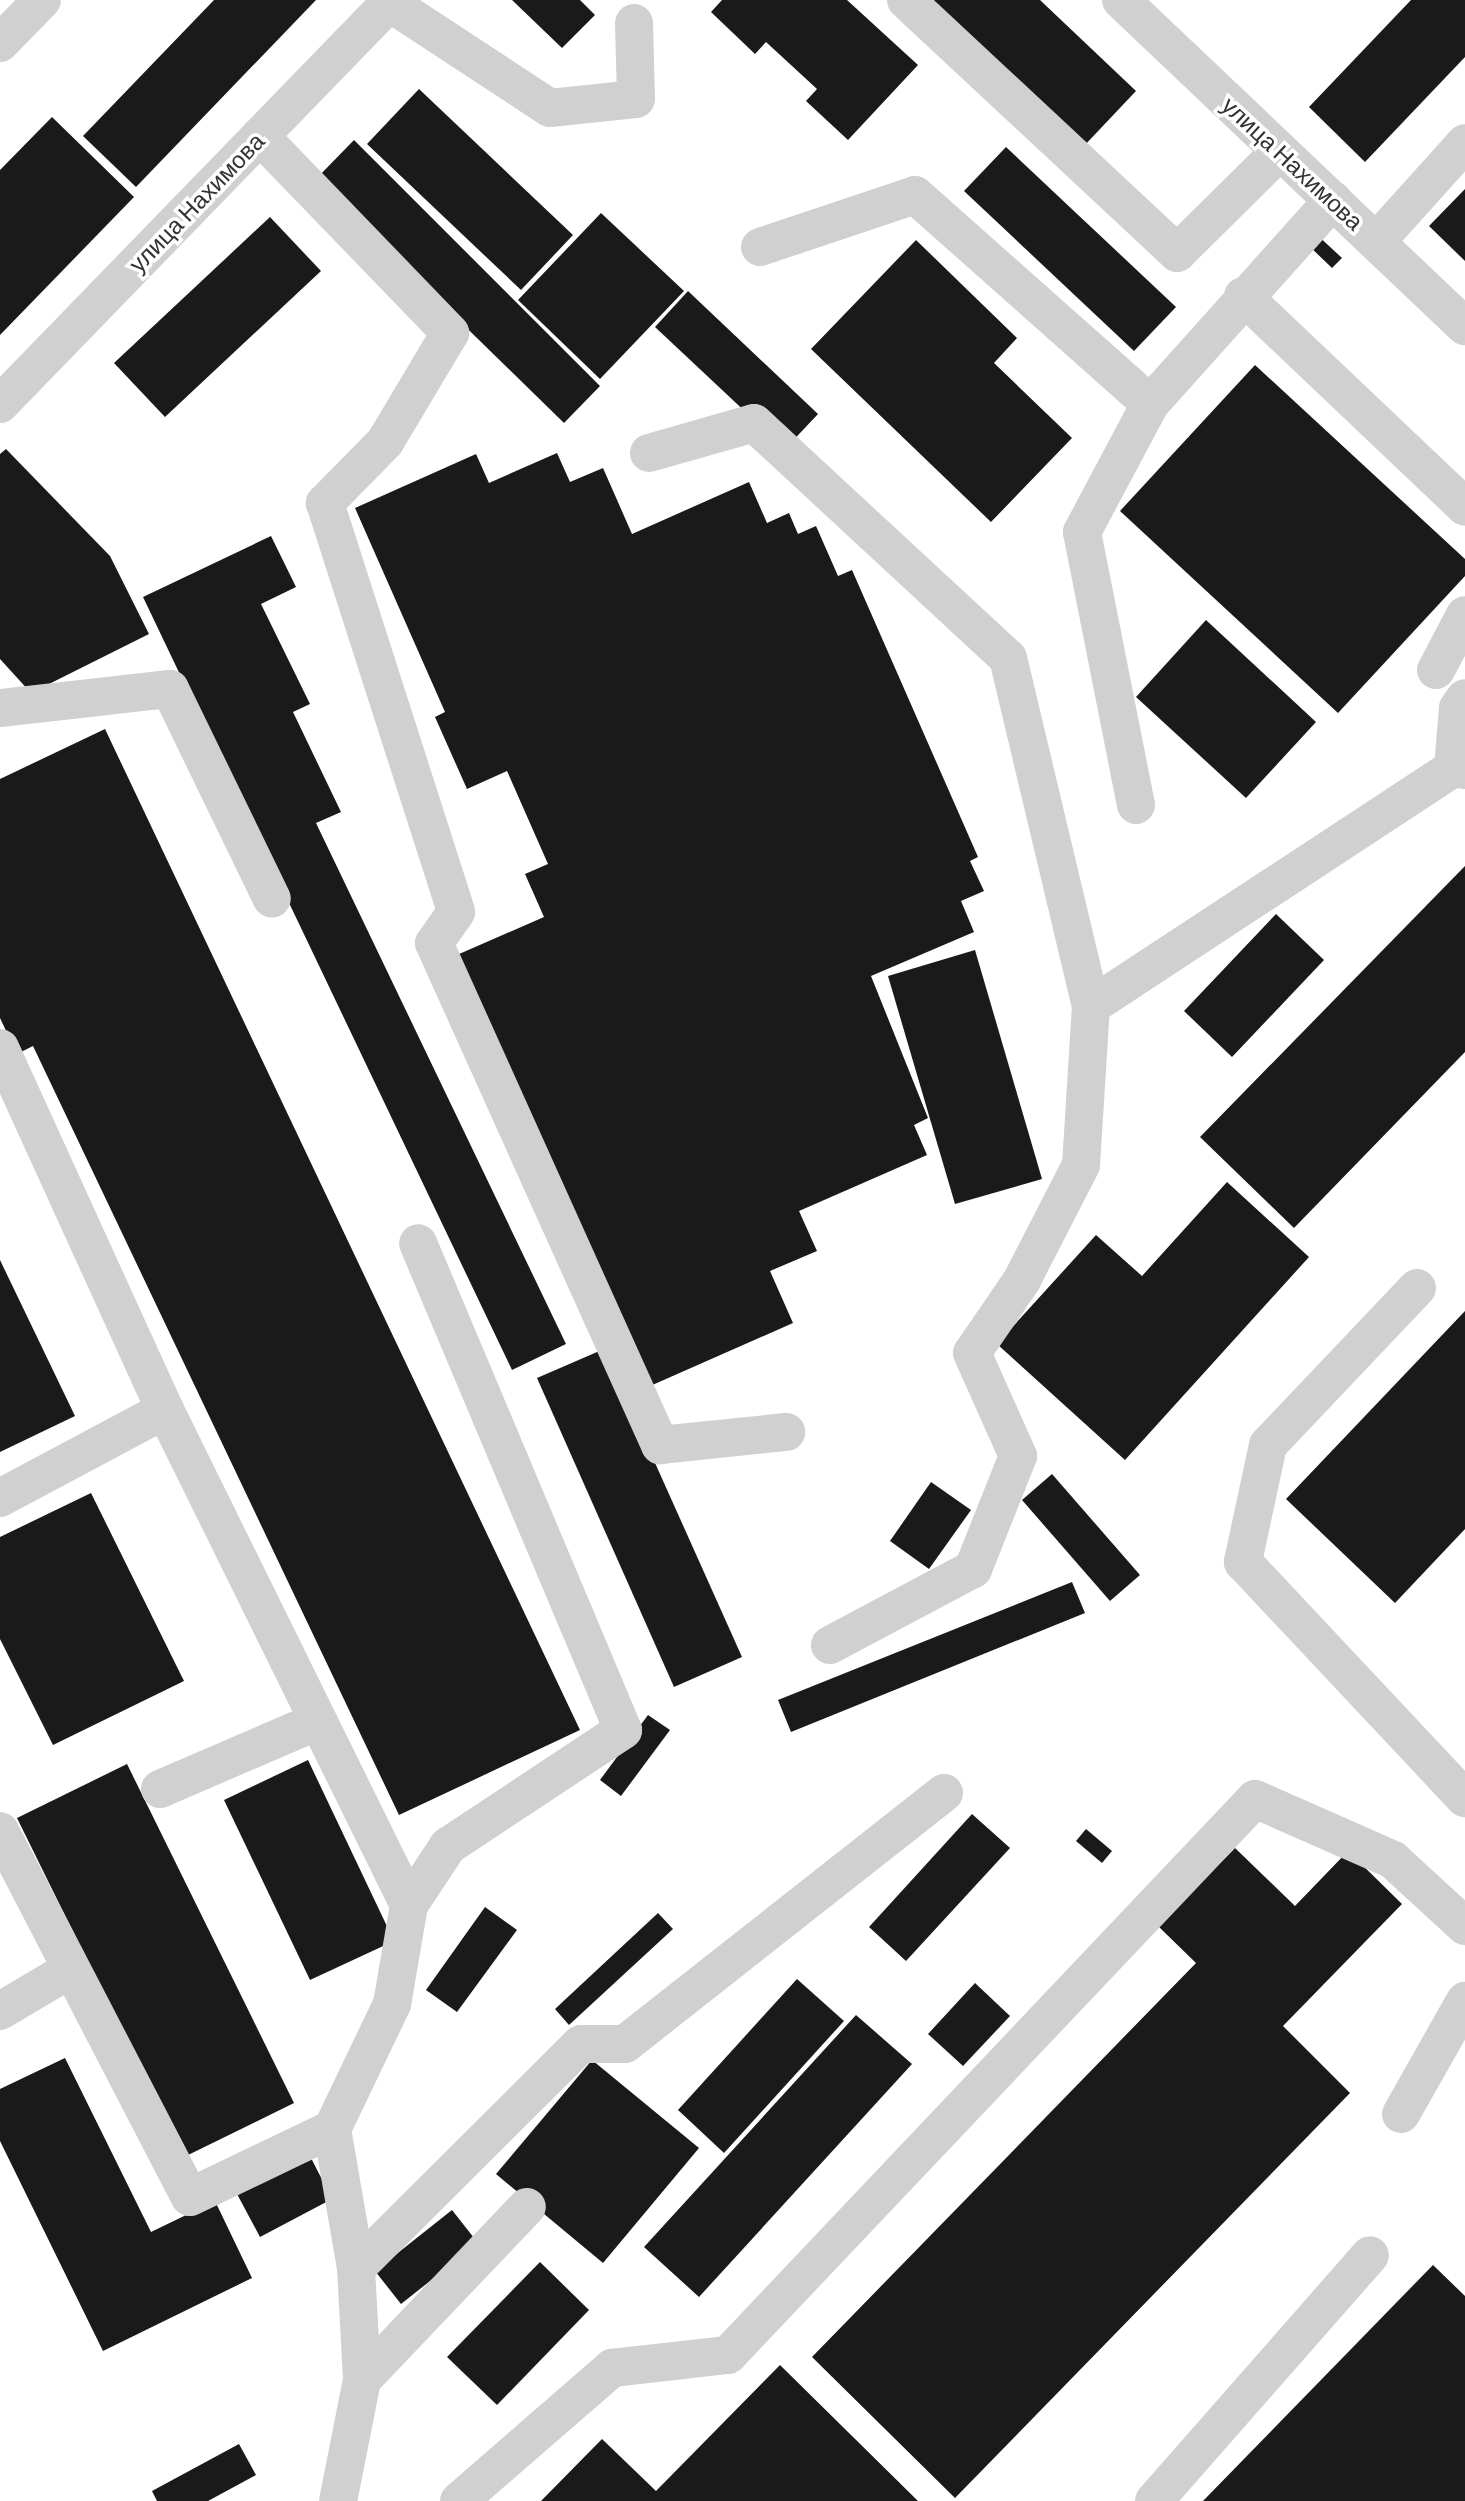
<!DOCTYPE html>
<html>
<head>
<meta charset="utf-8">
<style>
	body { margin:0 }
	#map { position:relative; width:1465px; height:2501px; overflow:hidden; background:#fff; font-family:Barlow,sans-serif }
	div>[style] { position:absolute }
	.building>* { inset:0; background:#1a1a1a }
	.minor>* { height:38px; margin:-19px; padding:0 19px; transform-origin:19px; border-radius:19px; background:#d0d0d0 }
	span { translate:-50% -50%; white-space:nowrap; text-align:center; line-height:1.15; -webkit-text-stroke:7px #fff; paint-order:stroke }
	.street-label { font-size:24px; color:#333 }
</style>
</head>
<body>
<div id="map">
	<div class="building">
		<i style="clip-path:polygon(214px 0,316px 0,136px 187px,83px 136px)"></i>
		<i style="clip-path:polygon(512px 0,580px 0,595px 15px,562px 48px)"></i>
		<i style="clip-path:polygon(722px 0,847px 0,918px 65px,848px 140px,806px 101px,817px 89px,766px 42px,755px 54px,711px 12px)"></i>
		<i style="clip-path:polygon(929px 0,1040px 0,1136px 91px,1083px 147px)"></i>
		<i style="clip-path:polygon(1411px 0,1465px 0,1465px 57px,1365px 162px,1309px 107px)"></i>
		<i style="clip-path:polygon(419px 89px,573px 235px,521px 290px,367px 144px)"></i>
		<i style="clip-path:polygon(52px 117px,134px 197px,0 335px,0 170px)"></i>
		<i style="clip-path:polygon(354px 140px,600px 386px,564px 423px,315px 180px)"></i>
		<i style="clip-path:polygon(1006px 147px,1176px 307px,1134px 351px,964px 191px)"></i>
		<i style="clip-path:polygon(1465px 189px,1465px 261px,1429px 226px)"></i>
		<i style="clip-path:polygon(601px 213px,684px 291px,600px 379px,518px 300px)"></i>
		<i style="clip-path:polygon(270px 217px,321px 271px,165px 417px,114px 363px)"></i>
		<i style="clip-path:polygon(1315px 233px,1342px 258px,1332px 268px,1306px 243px)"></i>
		<i style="clip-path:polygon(916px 240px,1017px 338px,994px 363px,1072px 438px,991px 522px,811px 349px)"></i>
		<i style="clip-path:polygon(688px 291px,818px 414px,785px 449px,655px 327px)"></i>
		<i style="clip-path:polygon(1255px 365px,1465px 559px,1465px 576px,1338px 713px,1120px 511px)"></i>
		<i style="clip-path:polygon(6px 449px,110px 556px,149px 634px,31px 693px,0 659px,0 454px)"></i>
		<i style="clip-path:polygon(557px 453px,570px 482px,603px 468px,632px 534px,749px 482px,767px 523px,789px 513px,798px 534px,816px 526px,838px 576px,852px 570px,978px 857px,970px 861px,984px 891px,961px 901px,974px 932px,871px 976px,928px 1118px,914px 1125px,927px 1155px,799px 1211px,817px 1251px,770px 1271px,793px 1323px,641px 1390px,450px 958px,544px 917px,525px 874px,548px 864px,507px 771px,467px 789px,435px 717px,445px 712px,355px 508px,476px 454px,489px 483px)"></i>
		<i style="clip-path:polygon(271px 536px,296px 587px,261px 604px,310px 704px,293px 712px,341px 812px,316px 823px,566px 1344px,512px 1370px,143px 597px)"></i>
		<i style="clip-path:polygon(1206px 620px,1316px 722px,1246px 798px,1136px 697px)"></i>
		<i style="clip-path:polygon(105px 729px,580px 1730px,399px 1815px,33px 1046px,17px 1054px,0 1018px,0 779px)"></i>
		<i style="clip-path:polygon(1465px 866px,1465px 1052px,1294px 1228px,1200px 1137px)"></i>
		<i style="clip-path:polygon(1276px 914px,1324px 960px,1232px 1057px,1184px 1011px)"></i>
		<i style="clip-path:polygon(975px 950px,1042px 1179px,955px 1204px,888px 976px)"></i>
		<i style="clip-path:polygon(1227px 1182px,1309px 1257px,1125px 1460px,997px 1344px,1096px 1235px,1142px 1276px)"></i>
		<i style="clip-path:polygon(0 1260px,75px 1416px,0 1452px)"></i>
		<i style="clip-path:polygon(1465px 1311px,1465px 1529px,1395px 1603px,1286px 1499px)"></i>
		<i style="clip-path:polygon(604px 1349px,742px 1657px,674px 1687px,537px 1378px)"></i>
		<i style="clip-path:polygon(1052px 1474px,1140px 1575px,1110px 1601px,1022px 1500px)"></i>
		<i style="clip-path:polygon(931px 1482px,971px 1510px,929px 1569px,890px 1541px)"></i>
		<i style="clip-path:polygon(91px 1493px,184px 1681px,53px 1745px,0 1639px,0 1537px)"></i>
		<i style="clip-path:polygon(1072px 1582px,1085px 1613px,791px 1732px,778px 1700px)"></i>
		<i style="clip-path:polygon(648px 1715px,670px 1730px,621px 1796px,600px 1780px)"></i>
		<i style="clip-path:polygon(308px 1760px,394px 1941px,310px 1980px,224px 1800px)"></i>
		<i style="clip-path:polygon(127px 1764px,294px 2103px,184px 2157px,17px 1818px)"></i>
		<i style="clip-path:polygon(972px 1814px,1010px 1848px,906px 1961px,869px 1927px)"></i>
		<i style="clip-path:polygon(1086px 1829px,1112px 1851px,1102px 1863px,1076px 1841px)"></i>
		<i style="clip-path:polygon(1235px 1848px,1295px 1906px,1348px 1851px,1402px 1904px,1283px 2026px,1350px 2093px,955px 2498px,812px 2357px,1196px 1963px,1158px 1926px)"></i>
		<i style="clip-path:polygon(485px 1907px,517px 1930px,457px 2012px,426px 1990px)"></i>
		<i style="clip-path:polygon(658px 1913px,673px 1929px,569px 2025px,555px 2009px)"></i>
		<i style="clip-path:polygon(797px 1979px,844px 2021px,724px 2153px,678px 2110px)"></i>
		<i style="clip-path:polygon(975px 1983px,1010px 2016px,963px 2066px,928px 2034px)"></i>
		<i style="clip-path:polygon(856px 2015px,912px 2064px,699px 2297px,644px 2247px)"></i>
		<i style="clip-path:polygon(65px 2058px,151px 2232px,215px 2201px,252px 2278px,103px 2351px,0 2141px,0 2089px)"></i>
		<i style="clip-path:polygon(592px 2060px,699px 2148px,603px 2263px,496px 2174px)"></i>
		<i style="clip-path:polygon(310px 2156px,332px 2199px,260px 2237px,237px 2194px)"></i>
		<i style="clip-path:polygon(452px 2210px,478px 2243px,401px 2304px,375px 2271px)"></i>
		<i style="clip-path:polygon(540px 2262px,589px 2310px,497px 2405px,447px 2357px)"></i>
		<i style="clip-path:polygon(1433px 2265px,1465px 2296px,1465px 2501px,1203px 2501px)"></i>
		<i style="clip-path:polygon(780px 2365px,918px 2501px,541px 2501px,602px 2439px,656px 2491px)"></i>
		<i style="clip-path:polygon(239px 2444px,256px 2475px,208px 2501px,157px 2501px,152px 2491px)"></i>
	</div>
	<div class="minor">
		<i style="left:906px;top:0;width:371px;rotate:43deg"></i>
		<i style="left:1177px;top:253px;width:145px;rotate:-44.7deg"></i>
		<i style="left:1121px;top:0;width:474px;rotate:43.5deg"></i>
		<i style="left:390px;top:3px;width:191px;rotate:33.3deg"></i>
		<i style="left:550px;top:108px;width:86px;rotate:-6deg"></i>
		<i style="left:636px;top:99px;width:76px;rotate:-91.5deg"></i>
		<i style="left:0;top:43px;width:60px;rotate:-45.7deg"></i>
		<i style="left:260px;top:136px;width:274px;rotate:46deg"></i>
		<i style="left:450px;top:333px;width:127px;rotate:120.8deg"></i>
		<i style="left:385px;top:442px;width:86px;rotate:134.5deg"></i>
		<i style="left:325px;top:503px;width:429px;rotate:72.2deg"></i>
		<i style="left:456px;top:912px;width:38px;rotate:125deg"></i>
		<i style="left:434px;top:943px;width:551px;rotate:65.76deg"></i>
		<i style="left:660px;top:1445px;width:127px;rotate:-5.9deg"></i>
		<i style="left:1376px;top:242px;width:133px;rotate:-48deg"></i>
		<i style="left:760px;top:247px;width:163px;rotate:-18.5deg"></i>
		<i style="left:915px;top:195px;width:314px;rotate:41.6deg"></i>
		<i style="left:1243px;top:296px;width:306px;rotate:43.5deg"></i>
		<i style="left:0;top:404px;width:563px;rotate:-45.86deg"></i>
		<i style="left:649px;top:453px;width:109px;rotate:-15.9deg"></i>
		<i style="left:754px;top:423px;width:346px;rotate:42.8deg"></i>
		<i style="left:1008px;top:658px;width:358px;rotate:76.6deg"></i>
		<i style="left:1091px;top:1006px;width:159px;rotate:93.6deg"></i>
		<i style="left:1081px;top:1165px;width:129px;rotate:117.2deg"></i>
		<i style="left:1022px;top:1280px;width:88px;rotate:124.4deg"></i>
		<i style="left:972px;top:1353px;width:113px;rotate:65.9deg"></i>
		<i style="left:1018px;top:1456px;width:122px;rotate:111.7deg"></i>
		<i style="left:973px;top:1569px;width:162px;rotate:152deg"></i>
		<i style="left:1436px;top:670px;width:62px;rotate:-62.2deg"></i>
		<i style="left:0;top:708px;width:171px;rotate:-6.4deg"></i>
		<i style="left:170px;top:689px;width:233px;rotate:64.1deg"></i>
		<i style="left:1453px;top:768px;width:60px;rotate:-85.2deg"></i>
		<i style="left:1458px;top:708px;width:12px;rotate:-55deg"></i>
		<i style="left:1136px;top:805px;width:278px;rotate:-101.2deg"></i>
		<i style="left:1082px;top:532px;width:145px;rotate:-62deg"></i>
		<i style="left:1150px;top:404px;width:274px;rotate:-48.1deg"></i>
		<i style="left:1091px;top:1006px;width:433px;rotate:-33.3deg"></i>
		<i style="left:1453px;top:768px;width:12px;rotate:9deg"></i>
		<i style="left:0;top:1048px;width:398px;rotate:65.5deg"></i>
		<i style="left:165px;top:1410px;width:552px;rotate:63.76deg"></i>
		<i style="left:409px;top:1905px;width:100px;rotate:99.7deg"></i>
		<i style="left:392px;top:2004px;width:139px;rotate:115.6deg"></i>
		<i style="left:332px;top:2129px;width:141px;rotate:80.2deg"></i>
		<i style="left:356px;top:2268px;width:112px;rotate:86.9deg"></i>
		<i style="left:362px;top:2380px;width:123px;rotate:101.2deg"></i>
		<i style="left:1417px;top:1288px;width:216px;rotate:133.5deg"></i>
		<i style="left:1268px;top:1445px;width:120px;rotate:102.1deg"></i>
		<i style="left:1243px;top:1562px;width:324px;rotate:46.8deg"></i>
		<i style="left:0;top:1498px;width:187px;rotate:-28.1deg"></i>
		<i style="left:160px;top:1789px;width:172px;rotate:-23.3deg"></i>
		<i style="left:0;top:1831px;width:412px;rotate:62.6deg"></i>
		<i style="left:190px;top:2197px;width:157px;rotate:-25.6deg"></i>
		<i style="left:409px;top:1905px;width:71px;rotate:-56.5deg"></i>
		<i style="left:448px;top:1846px;width:210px;rotate:-33.5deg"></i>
		<i style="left:623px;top:1730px;width:528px;rotate:-112.83deg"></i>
		<i style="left:0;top:2011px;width:82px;rotate:-30.6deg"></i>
		<i style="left:1401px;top:2114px;width:130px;rotate:-60.5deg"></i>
		<i style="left:356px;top:2268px;width:317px;rotate:-44.9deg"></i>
		<i style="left:581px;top:2044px;width:44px"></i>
		<i style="left:625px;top:2044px;width:406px;rotate:-38.2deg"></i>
		<i style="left:362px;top:2380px;width:239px;rotate:-46.4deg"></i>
		<i style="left:459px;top:2501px;width:203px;rotate:-41deg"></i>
		<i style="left:612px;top:2368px;width:117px;rotate:-6.4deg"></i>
		<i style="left:728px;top:2355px;width:766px;rotate:-46.53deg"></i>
		<i style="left:1255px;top:1799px;width:151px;rotate:23.8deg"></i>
		<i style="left:1393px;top:1860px;width:98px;rotate:42.5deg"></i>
		<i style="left:1154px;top:2501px;width:327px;rotate:-48.7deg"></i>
	</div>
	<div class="street-label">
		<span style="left:1293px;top:163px;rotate:43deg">улица Нахимова</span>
		<span style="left:196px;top:202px;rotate:-46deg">улица Нахимова</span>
	</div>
</div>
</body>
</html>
